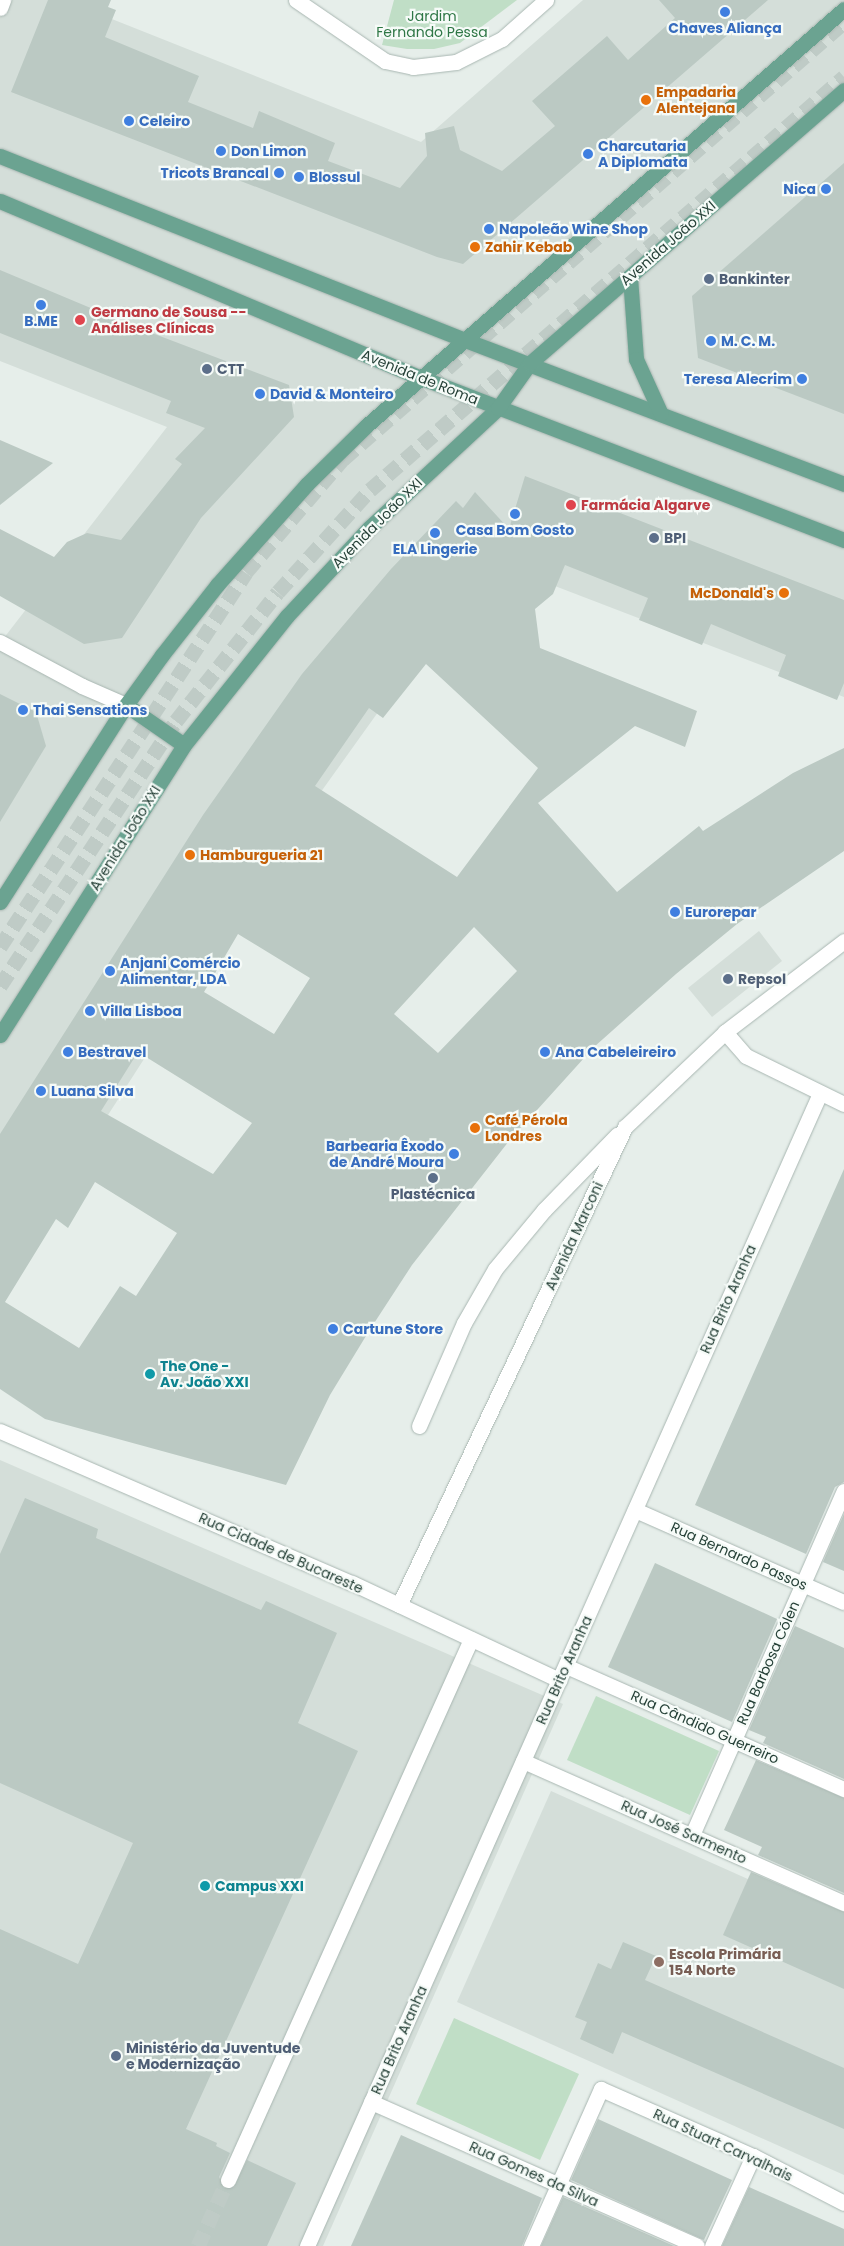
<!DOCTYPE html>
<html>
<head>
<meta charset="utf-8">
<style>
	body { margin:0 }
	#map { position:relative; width:844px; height:2246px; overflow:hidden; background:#e6eeea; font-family:Poppins,sans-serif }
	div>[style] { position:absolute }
	.built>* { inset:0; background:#d4ded9 }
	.green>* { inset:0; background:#c0dec6 }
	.building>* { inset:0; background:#bbc9c3 }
	.minor-tunnel>* { height:15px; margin-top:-7.5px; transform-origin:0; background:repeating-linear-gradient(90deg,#bfcbc6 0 15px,transparent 0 23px) }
	.major-tunnel>* { height:15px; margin-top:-7.5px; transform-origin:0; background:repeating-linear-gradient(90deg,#bfcbc6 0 15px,transparent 0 23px) }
	.roads { filter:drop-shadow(0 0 1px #a8b6b1) drop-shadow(0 0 1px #a8b6b1) }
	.minor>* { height:15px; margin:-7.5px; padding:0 7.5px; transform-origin:7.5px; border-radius:7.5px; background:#fff }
	.major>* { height:15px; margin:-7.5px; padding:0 7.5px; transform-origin:7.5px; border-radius:7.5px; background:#6ba391 }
	.dots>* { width:14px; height:14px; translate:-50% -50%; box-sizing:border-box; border:2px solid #f6fbf8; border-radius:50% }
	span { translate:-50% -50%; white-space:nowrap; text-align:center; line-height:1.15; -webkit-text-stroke:4.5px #f6fbf8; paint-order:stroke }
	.park-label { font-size:14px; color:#2f7746 }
	.shop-label { font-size:14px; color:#366cbe; font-weight:700 }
	.left { translate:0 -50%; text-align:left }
	.right { translate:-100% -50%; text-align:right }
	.food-label { font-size:14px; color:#c56008; font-weight:700 }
	.street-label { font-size:14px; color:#254037 }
	.service-label { font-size:14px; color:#4e5e75; font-weight:700 }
	.health-label { font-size:14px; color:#be3a42; font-weight:700 }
	.culture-label { font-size:14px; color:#0d838f; font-weight:700 }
	.education-label { font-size:14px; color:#785e54; font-weight:700 }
</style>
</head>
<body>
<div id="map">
	<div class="built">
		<i style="clip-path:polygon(0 0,64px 0,421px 142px,583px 0,844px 0,844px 697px,487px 560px,270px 863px,0 1283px,0 643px,167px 427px,0 361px)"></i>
		<i style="clip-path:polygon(759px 931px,782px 961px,712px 1017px,688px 988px)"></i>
		<i style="clip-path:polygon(0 1460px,563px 1704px,323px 2246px,0 2246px)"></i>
		<i style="clip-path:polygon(551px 1791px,844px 1922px,844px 2175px,457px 2002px)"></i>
	</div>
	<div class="green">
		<i style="clip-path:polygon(394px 0,517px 0,460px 43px,434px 49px,407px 49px,382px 45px)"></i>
		<i style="clip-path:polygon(596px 1696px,719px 1751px,690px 1815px,567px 1760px)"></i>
		<i style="clip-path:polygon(454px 2018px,579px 2074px,540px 2160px,416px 2104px)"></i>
	</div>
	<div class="building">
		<i style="clip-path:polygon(48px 0,111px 0,108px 7px,116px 10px,105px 37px,199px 76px,188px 102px,253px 128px,259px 111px,335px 143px,328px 161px,400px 188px,427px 156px,425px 133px,454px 126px,460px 150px,502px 171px,555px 126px,532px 101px,607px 36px,628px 60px,675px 18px,659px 0,768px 0,463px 264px,437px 257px,11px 92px)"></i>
		<i style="clip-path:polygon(844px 163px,844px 414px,698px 358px,692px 296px)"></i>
		<i style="clip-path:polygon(0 270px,136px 327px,289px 385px,294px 417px,201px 518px,122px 638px,84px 644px,0 596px,0 529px,54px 557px,67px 542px,87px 533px,121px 540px,182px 464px,175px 459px,205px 428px,166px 413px,171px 401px,0 333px)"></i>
		<i style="clip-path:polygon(0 440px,53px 463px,0 505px)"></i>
		<i style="clip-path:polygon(evenodd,525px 476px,844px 600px,844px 683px,837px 700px,778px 676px,786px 655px,711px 624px,702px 645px,639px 620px,648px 598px,565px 565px,553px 594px,535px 609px,540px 648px,697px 711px,685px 747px,635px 726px,538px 803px,617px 892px,699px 826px,703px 831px,793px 773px,844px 748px,844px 851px,737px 924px,676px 974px,594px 1047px,509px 1141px,412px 1265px,369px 1331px,330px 1395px,286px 1485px,45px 1419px,0 1389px,0 1134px,203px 815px,302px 674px,391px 569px,456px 501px,463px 508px,475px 492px,509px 529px,525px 476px,426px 664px,538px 768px,457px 877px,315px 786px,369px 708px,383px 718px,426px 664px,525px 476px,474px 927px,517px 971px,438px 1053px,394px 1014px,474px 927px,525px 476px,238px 934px,310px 978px,274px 1034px,204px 992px,238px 934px,525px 476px,138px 1052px,252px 1123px,213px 1174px,101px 1111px,138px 1052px,525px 476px,95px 1182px,177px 1233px,136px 1296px,120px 1286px,79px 1348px,5px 1302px,56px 1219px,68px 1228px,95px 1182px)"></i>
		<i style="clip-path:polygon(0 694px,36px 712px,46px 746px,0 822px)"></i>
		<i style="clip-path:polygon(844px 1169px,844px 1482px,835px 1487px,806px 1554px,695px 1505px)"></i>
		<i style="clip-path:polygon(25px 1498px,98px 1529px,96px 1538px,261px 1610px,266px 1601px,337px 1633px,298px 1723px,358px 1751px,186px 2129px,217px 2143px,216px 2146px,230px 2153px,219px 2177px,224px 2188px,234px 2187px,247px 2160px,296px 2183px,267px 2246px,0 2246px,0 1929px,78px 1964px,133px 1843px,0 1783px,0 1554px)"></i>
		<i style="clip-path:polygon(844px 1514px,844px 1571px,823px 1562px)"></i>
		<i style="clip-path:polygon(655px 1563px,777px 1619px,732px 1722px,608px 1667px)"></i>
		<i style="clip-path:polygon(795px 1626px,844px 1648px,844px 1779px,763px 1743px,766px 1737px,749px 1730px)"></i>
		<i style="clip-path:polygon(756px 1760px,844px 1798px,844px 1893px,758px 1855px,762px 1847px,724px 1830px)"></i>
		<i style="clip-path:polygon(751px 1872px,844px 1912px,844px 1989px,723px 1935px)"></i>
		<i style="clip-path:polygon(623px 1942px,656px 1956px,645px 1980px,844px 2068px,844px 2129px,622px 2032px,613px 2054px,580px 2039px,587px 2022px,575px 2017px,598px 1963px,611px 1969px)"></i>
		<i style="clip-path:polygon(598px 2119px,732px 2180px,704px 2240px,571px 2180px)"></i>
		<i style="clip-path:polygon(401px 2135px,542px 2198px,522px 2246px,351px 2246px)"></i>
		<i style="clip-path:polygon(749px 2187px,844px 2229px,844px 2246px,722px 2246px)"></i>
		<i style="clip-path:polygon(563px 2197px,674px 2246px,541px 2246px)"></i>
	</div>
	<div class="minor-tunnel">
		<i style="left:198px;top:2246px;width:72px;rotate:-65.6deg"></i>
	</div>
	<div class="major-tunnel">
		<i style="left:0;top:947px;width:448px;rotate:-56.7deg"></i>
		<i style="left:246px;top:572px;width:149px;rotate:-49.4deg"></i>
		<i style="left:343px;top:459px;width:665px;rotate:-41.1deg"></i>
		<i style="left:0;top:986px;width:318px;rotate:-56.4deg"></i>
		<i style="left:176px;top:721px;width:164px;rotate:-51.7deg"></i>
		<i style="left:278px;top:592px;width:137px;rotate:-48deg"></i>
		<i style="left:370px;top:490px;width:629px;rotate:-41.07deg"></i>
	</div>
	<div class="roads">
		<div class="minor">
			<i style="left:296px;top:0;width:108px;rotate:34.4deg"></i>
			<i style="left:385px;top:61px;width:29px;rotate:12deg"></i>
			<i style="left:413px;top:67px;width:43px;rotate:-6.6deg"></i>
			<i style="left:456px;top:62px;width:51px;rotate:-26.6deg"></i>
			<i style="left:502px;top:39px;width:59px;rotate:-41.6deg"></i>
			<i style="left:0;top:8px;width:9px;rotate:-69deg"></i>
			<i style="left:0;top:642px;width:93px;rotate:28.2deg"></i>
			<i style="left:82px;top:686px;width:48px;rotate:23.4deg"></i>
			<i style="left:725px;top:1032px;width:32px;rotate:49deg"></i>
			<i style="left:746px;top:1056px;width:109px;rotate:26.1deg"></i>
			<i style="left:419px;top:1426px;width:112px;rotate:-66.4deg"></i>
			<i style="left:464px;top:1323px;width:62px;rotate:-60.1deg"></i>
			<i style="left:495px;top:1269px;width:77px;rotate:-50.3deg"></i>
			<i style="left:544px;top:1210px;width:105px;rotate:-45.8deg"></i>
			<i style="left:0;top:1431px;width:383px;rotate:23.4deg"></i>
			<i style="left:352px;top:1583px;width:229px;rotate:25.1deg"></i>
			<i style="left:635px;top:1510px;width:228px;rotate:23.8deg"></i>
			<i style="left:399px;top:1605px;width:529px;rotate:-64.7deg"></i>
			<i style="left:625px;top:1127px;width:138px;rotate:-43.5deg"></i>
			<i style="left:725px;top:1032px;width:150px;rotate:-37.4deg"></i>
			<i style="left:566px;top:1666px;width:304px;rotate:23.9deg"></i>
			<i style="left:523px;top:1761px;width:351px;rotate:23.9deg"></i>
			<i style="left:692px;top:1835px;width:376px;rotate:-66.2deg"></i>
			<i style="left:371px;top:2102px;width:356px;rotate:23.8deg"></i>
			<i style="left:228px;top:2180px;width:593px;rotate:-65.81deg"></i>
			<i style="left:307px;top:2246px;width:1262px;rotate:-66.01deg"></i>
			<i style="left:531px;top:2246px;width:172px;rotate:-66deg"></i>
			<i style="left:601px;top:2089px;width:166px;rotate:23.8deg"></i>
			<i style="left:753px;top:2156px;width:102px;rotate:27.3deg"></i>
			<i style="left:712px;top:2246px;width:99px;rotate:-65.5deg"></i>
		</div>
		<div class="major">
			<i style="left:0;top:156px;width:500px;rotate:21.59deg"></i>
			<i style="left:465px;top:340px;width:405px;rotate:20.8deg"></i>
			<i style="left:0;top:201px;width:458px;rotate:22.8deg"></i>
			<i style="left:422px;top:378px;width:452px;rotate:21deg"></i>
			<i style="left:630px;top:277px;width:82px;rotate:85.8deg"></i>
			<i style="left:636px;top:359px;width:60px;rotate:65.6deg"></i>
			<i style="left:126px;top:705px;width:70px;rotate:34.6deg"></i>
			<i style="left:0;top:902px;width:234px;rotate:-57.4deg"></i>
			<i style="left:126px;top:705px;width:62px;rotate:-54.2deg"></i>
			<i style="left:162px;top:655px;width:89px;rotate:-51.8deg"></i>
			<i style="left:217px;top:585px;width:135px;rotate:-48.3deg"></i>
			<i style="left:307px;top:484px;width:83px;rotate:-44.5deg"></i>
			<i style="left:366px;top:426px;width:634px;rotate:-41.1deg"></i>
			<i style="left:0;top:1035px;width:343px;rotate:-57.6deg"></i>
			<i style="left:184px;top:745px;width:165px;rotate:-51.4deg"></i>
			<i style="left:287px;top:616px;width:120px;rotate:-47deg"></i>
			<i style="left:369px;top:528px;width:176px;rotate:-42.9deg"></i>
			<i style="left:498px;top:408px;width:55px;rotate:-54.6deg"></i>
			<i style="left:530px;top:363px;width:416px;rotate:-41deg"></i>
		</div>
	</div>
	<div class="dots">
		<i style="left:725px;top:12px;background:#3f7fe0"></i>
		<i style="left:646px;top:100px;background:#e8710a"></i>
		<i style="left:129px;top:121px;background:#3f7fe0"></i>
		<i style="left:221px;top:151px;background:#3f7fe0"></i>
		<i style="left:588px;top:154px;background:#3f7fe0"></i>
		<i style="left:279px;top:173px;background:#3f7fe0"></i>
		<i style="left:299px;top:177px;background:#3f7fe0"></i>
		<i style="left:826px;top:189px;background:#3f7fe0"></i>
		<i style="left:489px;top:229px;background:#3f7fe0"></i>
		<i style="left:475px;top:247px;background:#e8710a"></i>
		<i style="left:709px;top:279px;background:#5c6f8a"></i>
		<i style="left:41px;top:305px;background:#3f7fe0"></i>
		<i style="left:80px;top:320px;background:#e0444e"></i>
		<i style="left:711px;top:341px;background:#3f7fe0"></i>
		<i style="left:207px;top:369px;background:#5c6f8a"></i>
		<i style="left:802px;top:379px;background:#3f7fe0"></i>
		<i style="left:260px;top:394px;background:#3f7fe0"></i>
		<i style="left:571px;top:505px;background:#e0444e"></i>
		<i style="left:515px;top:514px;background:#3f7fe0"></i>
		<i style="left:435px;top:533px;background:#3f7fe0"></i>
		<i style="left:654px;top:538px;background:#5c6f8a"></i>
		<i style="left:784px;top:593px;background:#e8710a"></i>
		<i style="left:23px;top:710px;background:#3f7fe0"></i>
		<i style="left:190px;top:855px;background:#e8710a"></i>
		<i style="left:675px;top:912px;background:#3f7fe0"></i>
		<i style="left:110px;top:971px;background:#3f7fe0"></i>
		<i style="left:728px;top:979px;background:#5c6f8a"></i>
		<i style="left:90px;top:1011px;background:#3f7fe0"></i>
		<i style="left:68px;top:1052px;background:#3f7fe0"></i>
		<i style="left:545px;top:1052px;background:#3f7fe0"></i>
		<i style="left:41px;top:1091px;background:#3f7fe0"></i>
		<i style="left:475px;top:1128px;background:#e8710a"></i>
		<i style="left:454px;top:1154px;background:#3f7fe0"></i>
		<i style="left:433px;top:1178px;background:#5c6f8a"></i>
		<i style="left:333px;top:1329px;background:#3f7fe0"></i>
		<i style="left:150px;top:1374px;background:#0f9aa8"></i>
		<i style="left:205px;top:1886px;background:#0f9aa8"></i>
		<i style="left:659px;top:1962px;background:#8d6e63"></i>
		<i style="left:116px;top:2056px;background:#5c6f8a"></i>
	</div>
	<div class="park-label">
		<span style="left:432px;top:24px">Jardim<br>Fernando Pessa</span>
	</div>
	<div class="shop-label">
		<span style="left:725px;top:28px">Chaves Aliança</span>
		<span class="left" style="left:139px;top:121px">Celeiro</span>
		<span class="left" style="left:598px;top:154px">Charcutaria<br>A Diplomata</span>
		<span class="left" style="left:231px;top:151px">Don Limon</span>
		<span class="right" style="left:269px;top:173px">Tricots Brancal</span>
		<span class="left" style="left:309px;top:177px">Blossul</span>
		<span class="right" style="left:816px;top:189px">Nica</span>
		<span class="left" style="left:499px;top:229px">Napoleão Wine Shop</span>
		<span style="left:41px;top:321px">B.ME</span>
		<span class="left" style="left:721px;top:341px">M. C. M.</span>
		<span class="right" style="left:792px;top:379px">Teresa Alecrim</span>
		<span class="left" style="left:270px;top:394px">David &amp; Monteiro</span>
		<span style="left:515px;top:530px">Casa Bom Gosto</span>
		<span style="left:435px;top:549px">ELA Lingerie</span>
		<span class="left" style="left:33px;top:710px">Thai Sensations</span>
		<span class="left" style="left:685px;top:912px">Eurorepar</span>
		<span class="left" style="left:120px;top:971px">Anjani Comércio<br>Alimentar, LDA</span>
		<span class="left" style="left:100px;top:1011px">Villa Lisboa</span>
		<span class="left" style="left:78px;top:1052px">Bestravel</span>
		<span class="left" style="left:555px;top:1052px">Ana Cabeleireiro</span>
		<span class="left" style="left:51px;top:1091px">Luana Silva</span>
		<span class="right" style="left:444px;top:1154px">Barbearia Êxodo<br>de André Moura</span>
		<span class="left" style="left:343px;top:1329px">Cartune Store</span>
	</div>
	<div class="food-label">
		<span class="left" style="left:656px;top:100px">Empadaria<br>Alentejana</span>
		<span class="left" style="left:485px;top:247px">Zahir Kebab</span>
		<span class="right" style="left:774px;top:593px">McDonald's</span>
		<span class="left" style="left:200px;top:855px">Hamburgueria 21</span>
		<span class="left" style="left:485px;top:1128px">Café Pérola<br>Londres</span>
	</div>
	<div class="street-label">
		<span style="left:668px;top:243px;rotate:-41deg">Avenida João XXI</span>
		<span style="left:420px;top:377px;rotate:22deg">Avenida de Roma</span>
		<span style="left:377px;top:523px;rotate:-45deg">Avenida João XXI</span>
		<span style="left:125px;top:838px;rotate:-58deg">Avenida João XXI</span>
		<span style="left:574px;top:1236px;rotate:-65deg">Avenida Marconi</span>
		<span style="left:728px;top:1299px;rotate:-66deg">Rua Brito Aranha</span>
		<span style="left:281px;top:1553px;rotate:24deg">Rua Cidade de Bucareste</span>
		<span style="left:739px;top:1556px;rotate:24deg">Rua Bernardo Passos</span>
		<span style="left:768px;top:1663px;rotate:-66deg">Rua Barbosa Cólen</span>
		<span style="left:564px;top:1670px;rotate:-66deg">Rua Brito Aranha</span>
		<span style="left:705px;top:1727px;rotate:24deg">Rua Cândido Guerreiro</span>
		<span style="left:684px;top:1832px;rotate:24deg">Rua José Sarmento</span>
		<span style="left:399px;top:2040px;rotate:-66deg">Rua Brito Aranha</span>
		<span style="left:723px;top:2145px;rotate:25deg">Rua Stuart Carvalhais</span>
		<span style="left:534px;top:2174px;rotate:24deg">Rua Gomes da Silva</span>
	</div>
	<div class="service-label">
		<span class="left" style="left:719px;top:279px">Bankinter</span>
		<span class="left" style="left:217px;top:369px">CTT</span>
		<span class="left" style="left:664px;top:538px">BPI</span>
		<span class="left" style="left:738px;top:979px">Repsol</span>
		<span style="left:433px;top:1194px">Plastécnica</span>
		<span class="left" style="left:126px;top:2056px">Ministério da Juventude<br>e Modernização</span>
	</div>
	<div class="health-label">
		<span class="left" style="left:91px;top:320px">Germano de Sousa --<br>Análises Clínicas</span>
		<span class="left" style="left:581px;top:505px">Farmácia Algarve</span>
	</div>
	<div class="culture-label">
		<span class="left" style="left:160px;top:1374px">The One -<br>Av. João XXI</span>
		<span class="left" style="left:215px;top:1886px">Campus XXI</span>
	</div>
	<div class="education-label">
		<span class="left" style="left:669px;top:1962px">Escola Primária<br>154 Norte</span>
	</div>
</div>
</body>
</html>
